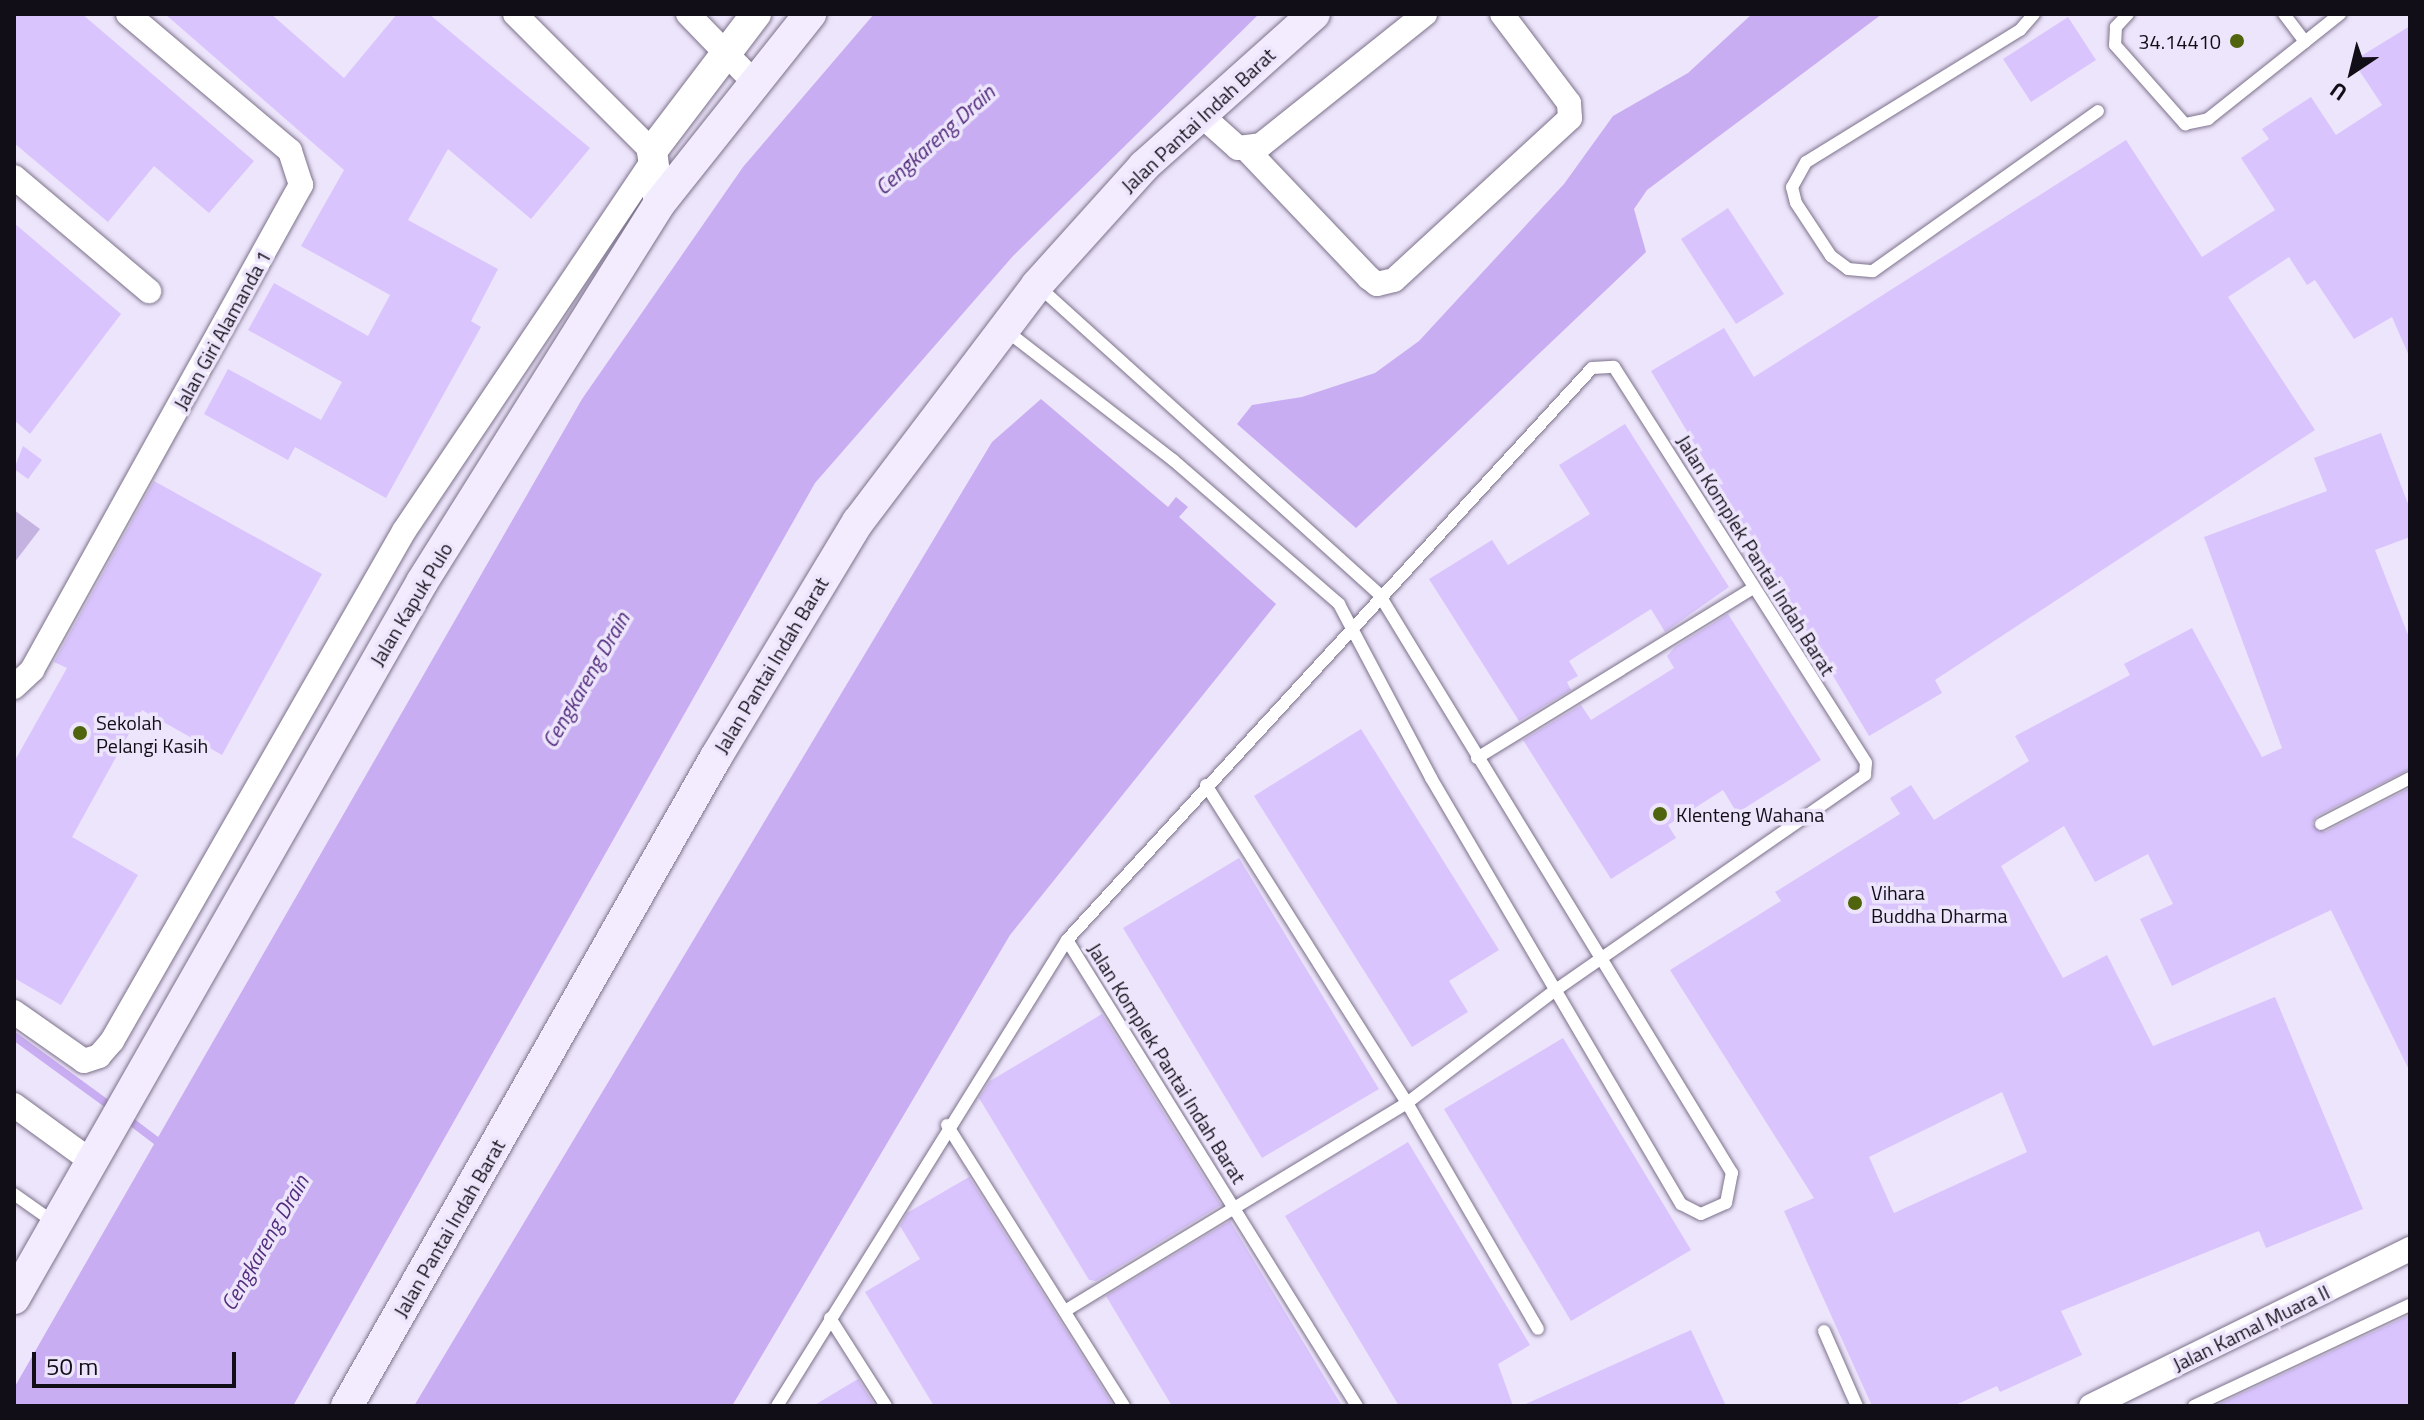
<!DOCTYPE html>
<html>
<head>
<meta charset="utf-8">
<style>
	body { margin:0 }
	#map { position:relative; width:2424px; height:1420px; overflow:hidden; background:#ede5fb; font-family:"Titillium Web",sans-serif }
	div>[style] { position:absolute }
	.green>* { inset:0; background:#c4b2e0 }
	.water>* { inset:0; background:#c9adf2 }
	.stream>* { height:8px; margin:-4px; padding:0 4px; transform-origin:4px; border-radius:4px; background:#c9adf2 }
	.building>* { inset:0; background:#dac4fd }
	.roads { filter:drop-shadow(0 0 2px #7c728b) drop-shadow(0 0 2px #7c728b) }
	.service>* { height:12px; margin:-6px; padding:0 6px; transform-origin:6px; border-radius:6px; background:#fff }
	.minor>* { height:24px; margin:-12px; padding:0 12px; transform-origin:12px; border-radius:12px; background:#fff }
	.tertiary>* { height:30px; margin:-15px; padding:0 15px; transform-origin:15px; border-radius:15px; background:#fff }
	.secondary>* { height:32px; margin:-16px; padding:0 16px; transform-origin:16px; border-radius:16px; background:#f3ecfe }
	.dots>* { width:22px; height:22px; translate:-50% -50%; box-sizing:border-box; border:4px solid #ede5fb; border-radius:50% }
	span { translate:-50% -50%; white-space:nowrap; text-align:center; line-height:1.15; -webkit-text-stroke:7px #ede5fb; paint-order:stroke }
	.poi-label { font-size:20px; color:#120e17 }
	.right { translate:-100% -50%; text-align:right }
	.left { translate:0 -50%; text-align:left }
	.street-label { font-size:20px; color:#120e17 }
	.water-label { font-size:22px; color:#532d7d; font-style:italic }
	.frame { position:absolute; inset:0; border:16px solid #120e17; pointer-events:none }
	.north { position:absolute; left:2312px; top:32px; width:80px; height:80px; -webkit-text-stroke:6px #ede5fb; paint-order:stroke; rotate:215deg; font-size:22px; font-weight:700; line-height:32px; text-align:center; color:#120e17 }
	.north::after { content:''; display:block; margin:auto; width:28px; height:36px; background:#120e17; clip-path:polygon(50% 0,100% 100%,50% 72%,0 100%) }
	.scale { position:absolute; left:32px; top:1352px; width:204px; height:36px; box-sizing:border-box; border:4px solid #120e17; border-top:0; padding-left:10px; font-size:24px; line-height:28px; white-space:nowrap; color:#120e17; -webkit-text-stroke:6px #ede5fb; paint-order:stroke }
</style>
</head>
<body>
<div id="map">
	<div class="green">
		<i style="clip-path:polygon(14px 510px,40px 529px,14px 563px)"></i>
	</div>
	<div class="water">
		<i style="clip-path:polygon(874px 14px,1259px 14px,1013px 256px,815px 483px,293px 1406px,14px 1406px,14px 1388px,582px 399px,743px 167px)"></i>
		<i style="clip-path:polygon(1752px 14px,1882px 14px,1647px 190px,1634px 209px,1646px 252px,1356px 528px,1237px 424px,1252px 405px,1302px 397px,1375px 373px,1419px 341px,1564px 184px,1613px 116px,1688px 73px)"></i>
		<i style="clip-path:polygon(1041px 399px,1168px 507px,1176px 497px,1188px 507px,1179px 517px,1276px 604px,1010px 935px,732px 1406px,414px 1406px,992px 442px)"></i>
	</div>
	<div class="stream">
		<i style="left:14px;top:1036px;width:124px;rotate:36.1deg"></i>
		<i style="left:125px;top:1117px;width:46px;rotate:37.1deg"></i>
	</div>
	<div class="building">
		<i style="clip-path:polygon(14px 14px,82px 14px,254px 161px,209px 213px,154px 166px,108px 222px,14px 143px)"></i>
		<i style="clip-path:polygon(165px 14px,271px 14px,344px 78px,397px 14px,429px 14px,590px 148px,531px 219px,448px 149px,408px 220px,498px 269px,471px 321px,481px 327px,386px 498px,295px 447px,288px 460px,204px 414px,228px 369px,321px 420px,342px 382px,248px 330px,274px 283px,368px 336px,390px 295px,301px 246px,344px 170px)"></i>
		<i style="clip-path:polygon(2068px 17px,2096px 60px,2031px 102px,2003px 59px)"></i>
		<i style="clip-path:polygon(2410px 26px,2410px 358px,2392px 317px,2354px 339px,2315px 280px,2307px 285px,2289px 257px,2228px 297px,2315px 430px,1935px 680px,1942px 693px,1869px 736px,1651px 371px,1724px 328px,1754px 377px,2126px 140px,2202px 257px,2275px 210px,2241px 158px,2269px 139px,2262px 129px,2311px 97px,2336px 135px,2382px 105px,2353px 61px)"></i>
		<i style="clip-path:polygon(1728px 208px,1784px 294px,1736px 324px,1681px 239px)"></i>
		<i style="clip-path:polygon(14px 223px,121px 314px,30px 434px,14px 420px)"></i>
		<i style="clip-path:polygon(1625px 424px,1729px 587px,1665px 632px,1651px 609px,1569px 661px,1578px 676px,1567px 682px,1571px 690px,1519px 721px,1429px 579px,1492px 540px,1508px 565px,1590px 514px,1559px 465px)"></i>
		<i style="clip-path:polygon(evenodd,2381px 433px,2410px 509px,2410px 537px,2375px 550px,2410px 640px,2410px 769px,2317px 816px,2312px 824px,2325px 832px,2410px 788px,2410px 1072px,2331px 910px,2172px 986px,2140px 919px,2173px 904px,2148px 854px,2095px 882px,2064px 826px,2001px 866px,2063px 978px,2107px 955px,2153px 1046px,2275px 997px,2363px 1209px,2266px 1248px,2259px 1231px,2061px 1311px,2082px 1355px,2000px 1392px,1997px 1386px,1953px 1406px,1872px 1406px,1784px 1211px,1814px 1198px,1670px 970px,1781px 901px,1775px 892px,1900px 814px,1890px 798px,1911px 785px,1934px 820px,2029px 761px,2015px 736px,2130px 675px,2124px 664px,2192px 628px,2262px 757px,2282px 748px,2204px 537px,2327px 491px,2314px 458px,2381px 433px,2002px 1092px,2027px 1152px,1894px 1213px,1869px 1157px,2002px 1092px)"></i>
		<i style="clip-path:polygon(23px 446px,42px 460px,28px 479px,14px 469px)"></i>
		<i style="clip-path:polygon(154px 481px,322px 574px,222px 755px,142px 710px,72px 837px,138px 875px,61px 1005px,14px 978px,14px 762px,67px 668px,54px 662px)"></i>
		<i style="clip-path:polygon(1728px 614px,1821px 760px,1737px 813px,1723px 790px,1668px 825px,1676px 838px,1611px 879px,1523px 740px,1581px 705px,1591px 720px,1674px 668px,1667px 656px,1675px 647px)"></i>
		<i style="clip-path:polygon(1361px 729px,1499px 950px,1449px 981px,1468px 1012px,1412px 1047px,1254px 796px)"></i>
		<i style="clip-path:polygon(1239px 858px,1379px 1089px,1262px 1158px,1123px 928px)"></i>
		<i style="clip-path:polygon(1102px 1014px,1221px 1205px,1096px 1281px,1089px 1280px,979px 1098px,990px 1081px)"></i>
		<i style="clip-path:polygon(1563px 1038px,1691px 1250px,1571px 1321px,1444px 1109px)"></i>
		<i style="clip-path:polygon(1408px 1142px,1530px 1345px,1498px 1364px,1513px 1406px,1399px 1406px,1285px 1216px)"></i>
		<i style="clip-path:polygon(969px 1177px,1096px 1378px,1113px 1406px,934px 1406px,865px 1292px,920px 1259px,900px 1226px,907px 1213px)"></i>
		<i style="clip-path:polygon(1230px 1221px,1342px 1406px,1172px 1406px,1106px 1296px)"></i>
		<i style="clip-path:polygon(2410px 1315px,2410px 1406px,2215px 1406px,2354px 1341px)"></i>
		<i style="clip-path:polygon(1691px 1330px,1726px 1406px,1521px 1406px)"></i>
		<i style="clip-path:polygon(858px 1379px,875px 1406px,813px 1406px)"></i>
	</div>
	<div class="roads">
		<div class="service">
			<i style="left:2034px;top:14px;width:21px;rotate:131deg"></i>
			<i style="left:2020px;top:30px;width:251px;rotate:148.3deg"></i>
			<i style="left:1806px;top:162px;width:29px;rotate:119deg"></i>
			<i style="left:1792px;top:187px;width:16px;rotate:76deg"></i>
			<i style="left:1796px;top:203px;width:64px;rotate:56.6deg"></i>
			<i style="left:1831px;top:256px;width:21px;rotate:37deg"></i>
			<i style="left:1848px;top:269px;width:25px;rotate:5deg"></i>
			<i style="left:1873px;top:271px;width:276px;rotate:-35.4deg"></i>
			<i style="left:2128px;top:14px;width:18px;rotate:133deg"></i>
			<i style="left:2116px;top:27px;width:18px;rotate:93deg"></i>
			<i style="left:2115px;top:45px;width:106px;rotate:48.5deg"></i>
			<i style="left:2185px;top:124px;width:24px;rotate:-12deg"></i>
			<i style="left:2208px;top:119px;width:169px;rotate:-38.5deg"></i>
			<i style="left:2284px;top:14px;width:35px;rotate:53deg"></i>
			<i style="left:1004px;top:329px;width:214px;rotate:37.8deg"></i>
			<i style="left:1173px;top:460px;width:220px;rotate:40.9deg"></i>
			<i style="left:1339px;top:604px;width:197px;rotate:62.1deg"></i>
			<i style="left:1431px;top:778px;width:494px;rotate:59.6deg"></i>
			<i style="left:1681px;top:1204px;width:22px;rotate:27deg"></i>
			<i style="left:1701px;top:1214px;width:27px;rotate:-24deg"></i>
			<i style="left:1726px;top:1203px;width:31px;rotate:-79deg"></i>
			<i style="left:1732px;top:1173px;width:678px;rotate:-121.37deg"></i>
			<i style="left:1379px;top:594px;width:461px;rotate:-137.9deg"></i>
			<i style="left:1477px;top:758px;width:323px;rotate:-31.6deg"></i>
			<i style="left:1206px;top:785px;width:376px;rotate:57.7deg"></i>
			<i style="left:1407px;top:1103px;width:261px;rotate:59.9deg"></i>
			<i style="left:2321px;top:824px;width:100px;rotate:-27.3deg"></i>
			<i style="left:1067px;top:940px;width:549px;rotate:58.11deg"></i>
			<i style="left:947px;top:1125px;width:332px;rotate:57.8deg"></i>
			<i style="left:14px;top:1194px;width:50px;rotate:35.3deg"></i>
			<i style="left:830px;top:1318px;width:104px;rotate:57.5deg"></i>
			<i style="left:1824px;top:1331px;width:82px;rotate:66.3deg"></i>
			<i style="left:777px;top:1406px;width:549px;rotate:-58.11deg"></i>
			<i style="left:1067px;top:940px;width:776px;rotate:-47.45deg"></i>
			<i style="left:1592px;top:368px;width:22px;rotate:-3deg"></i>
			<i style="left:1614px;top:367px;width:469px;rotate:57.5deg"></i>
			<i style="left:1866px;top:763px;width:12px;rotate:95deg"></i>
			<i style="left:1865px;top:775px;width:374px;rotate:145.2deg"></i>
			<i style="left:1558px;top:988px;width:190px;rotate:142.7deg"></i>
			<i style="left:1407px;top:1103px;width:399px;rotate:148.7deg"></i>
			<i style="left:2194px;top:1406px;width:238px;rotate:-25.1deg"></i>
		</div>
		<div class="minor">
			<i style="left:515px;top:14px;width:194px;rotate:45deg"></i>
			<i style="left:688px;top:14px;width:93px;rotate:45.9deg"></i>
			<i style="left:1200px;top:114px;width:51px;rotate:41.8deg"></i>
			<i style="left:1238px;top:148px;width:23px;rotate:-7deg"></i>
			<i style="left:1261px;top:145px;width:210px;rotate:-38.6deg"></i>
			<i style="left:1248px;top:151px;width:175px;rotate:46.4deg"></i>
			<i style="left:1369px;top:278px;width:10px;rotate:37deg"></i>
			<i style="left:1377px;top:284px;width:17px;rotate:-13deg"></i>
			<i style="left:1394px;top:280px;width:239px;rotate:-42.6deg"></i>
			<i style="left:1570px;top:118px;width:15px;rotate:-94deg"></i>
			<i style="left:1569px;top:103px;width:111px;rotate:-127deg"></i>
			<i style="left:14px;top:177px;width:177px;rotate:40.2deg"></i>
			<i style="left:14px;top:687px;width:25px;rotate:-43deg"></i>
			<i style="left:32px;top:670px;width:555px;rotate:-60.99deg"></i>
			<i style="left:301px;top:185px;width:36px;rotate:-108deg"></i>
			<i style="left:290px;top:151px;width:212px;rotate:-139.8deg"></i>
			<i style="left:14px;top:1012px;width:85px;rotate:35deg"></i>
			<i style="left:84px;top:1061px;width:16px;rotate:-18deg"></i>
			<i style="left:99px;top:1056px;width:20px;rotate:-49deg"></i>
			<i style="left:112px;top:1041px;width:588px;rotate:-60.21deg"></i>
			<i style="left:404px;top:531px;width:445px;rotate:-56.1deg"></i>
			<i style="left:14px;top:1105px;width:95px;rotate:36deg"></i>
			<i style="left:2091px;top:1406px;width:356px;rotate:-26.2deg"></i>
		</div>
		<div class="tertiary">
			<i style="left:659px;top:204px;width:53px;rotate:-97.5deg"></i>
			<i style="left:652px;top:151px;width:172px;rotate:-52.8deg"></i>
		</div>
		<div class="secondary">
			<i style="left:14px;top:1298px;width:824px;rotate:-60.32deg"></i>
			<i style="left:422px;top:582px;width:446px;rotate:-57.9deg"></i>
			<i style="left:659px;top:204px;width:243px;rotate:-51.5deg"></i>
			<i style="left:347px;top:1406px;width:747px;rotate:-60.38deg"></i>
			<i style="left:716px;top:757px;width:275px;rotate:-58.9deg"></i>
			<i style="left:858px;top:522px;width:297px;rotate:-52.9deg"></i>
			<i style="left:1037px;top:285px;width:160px;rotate:-48deg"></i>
			<i style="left:1144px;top:166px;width:228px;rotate:-41.8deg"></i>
		</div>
	</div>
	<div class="dots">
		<i style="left:2237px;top:41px;background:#50630d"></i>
		<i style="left:80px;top:733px;background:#50630d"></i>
		<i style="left:1660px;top:814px;background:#50630d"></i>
		<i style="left:1855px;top:903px;background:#50630d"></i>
	</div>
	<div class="poi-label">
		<span class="right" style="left:2221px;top:41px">34.14410</span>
		<span class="left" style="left:96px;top:734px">Sekolah<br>Pelangi Kasih</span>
		<span class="left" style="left:1676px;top:814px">Klenteng Wahana</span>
		<span class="left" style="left:1871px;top:904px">Vihara<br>Buddha Dharma</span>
	</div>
	<div class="street-label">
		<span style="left:1198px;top:120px;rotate:-43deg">Jalan Pantai Indah Barat</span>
		<span style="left:222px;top:330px;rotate:-61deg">Jalan Giri Alamanda 1</span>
		<span style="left:1756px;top:555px;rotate:58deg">Jalan Komplek Pantai Indah Barat</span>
		<span style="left:411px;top:604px;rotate:-59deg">Jalan Kapuk Pulo</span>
		<span style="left:771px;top:665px;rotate:-59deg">Jalan Pantai Indah Barat</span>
		<span style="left:1167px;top:1063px;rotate:58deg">Jalan Komplek Pantai Indah Barat</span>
		<span style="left:449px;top:1228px;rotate:-60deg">Jalan Pantai Indah Barat</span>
		<span style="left:2251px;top:1328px;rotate:-26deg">Jalan Kamal Muara II</span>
	</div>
	<div class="water-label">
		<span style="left:935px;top:140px;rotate:-42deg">Cengkareng Drain</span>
		<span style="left:586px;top:680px;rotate:-60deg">Cengkareng Drain</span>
		<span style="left:265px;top:1243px;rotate:-60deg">Cengkareng Drain</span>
	</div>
	<div class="frame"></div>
	<div class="north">U</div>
	<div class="scale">50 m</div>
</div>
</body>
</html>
